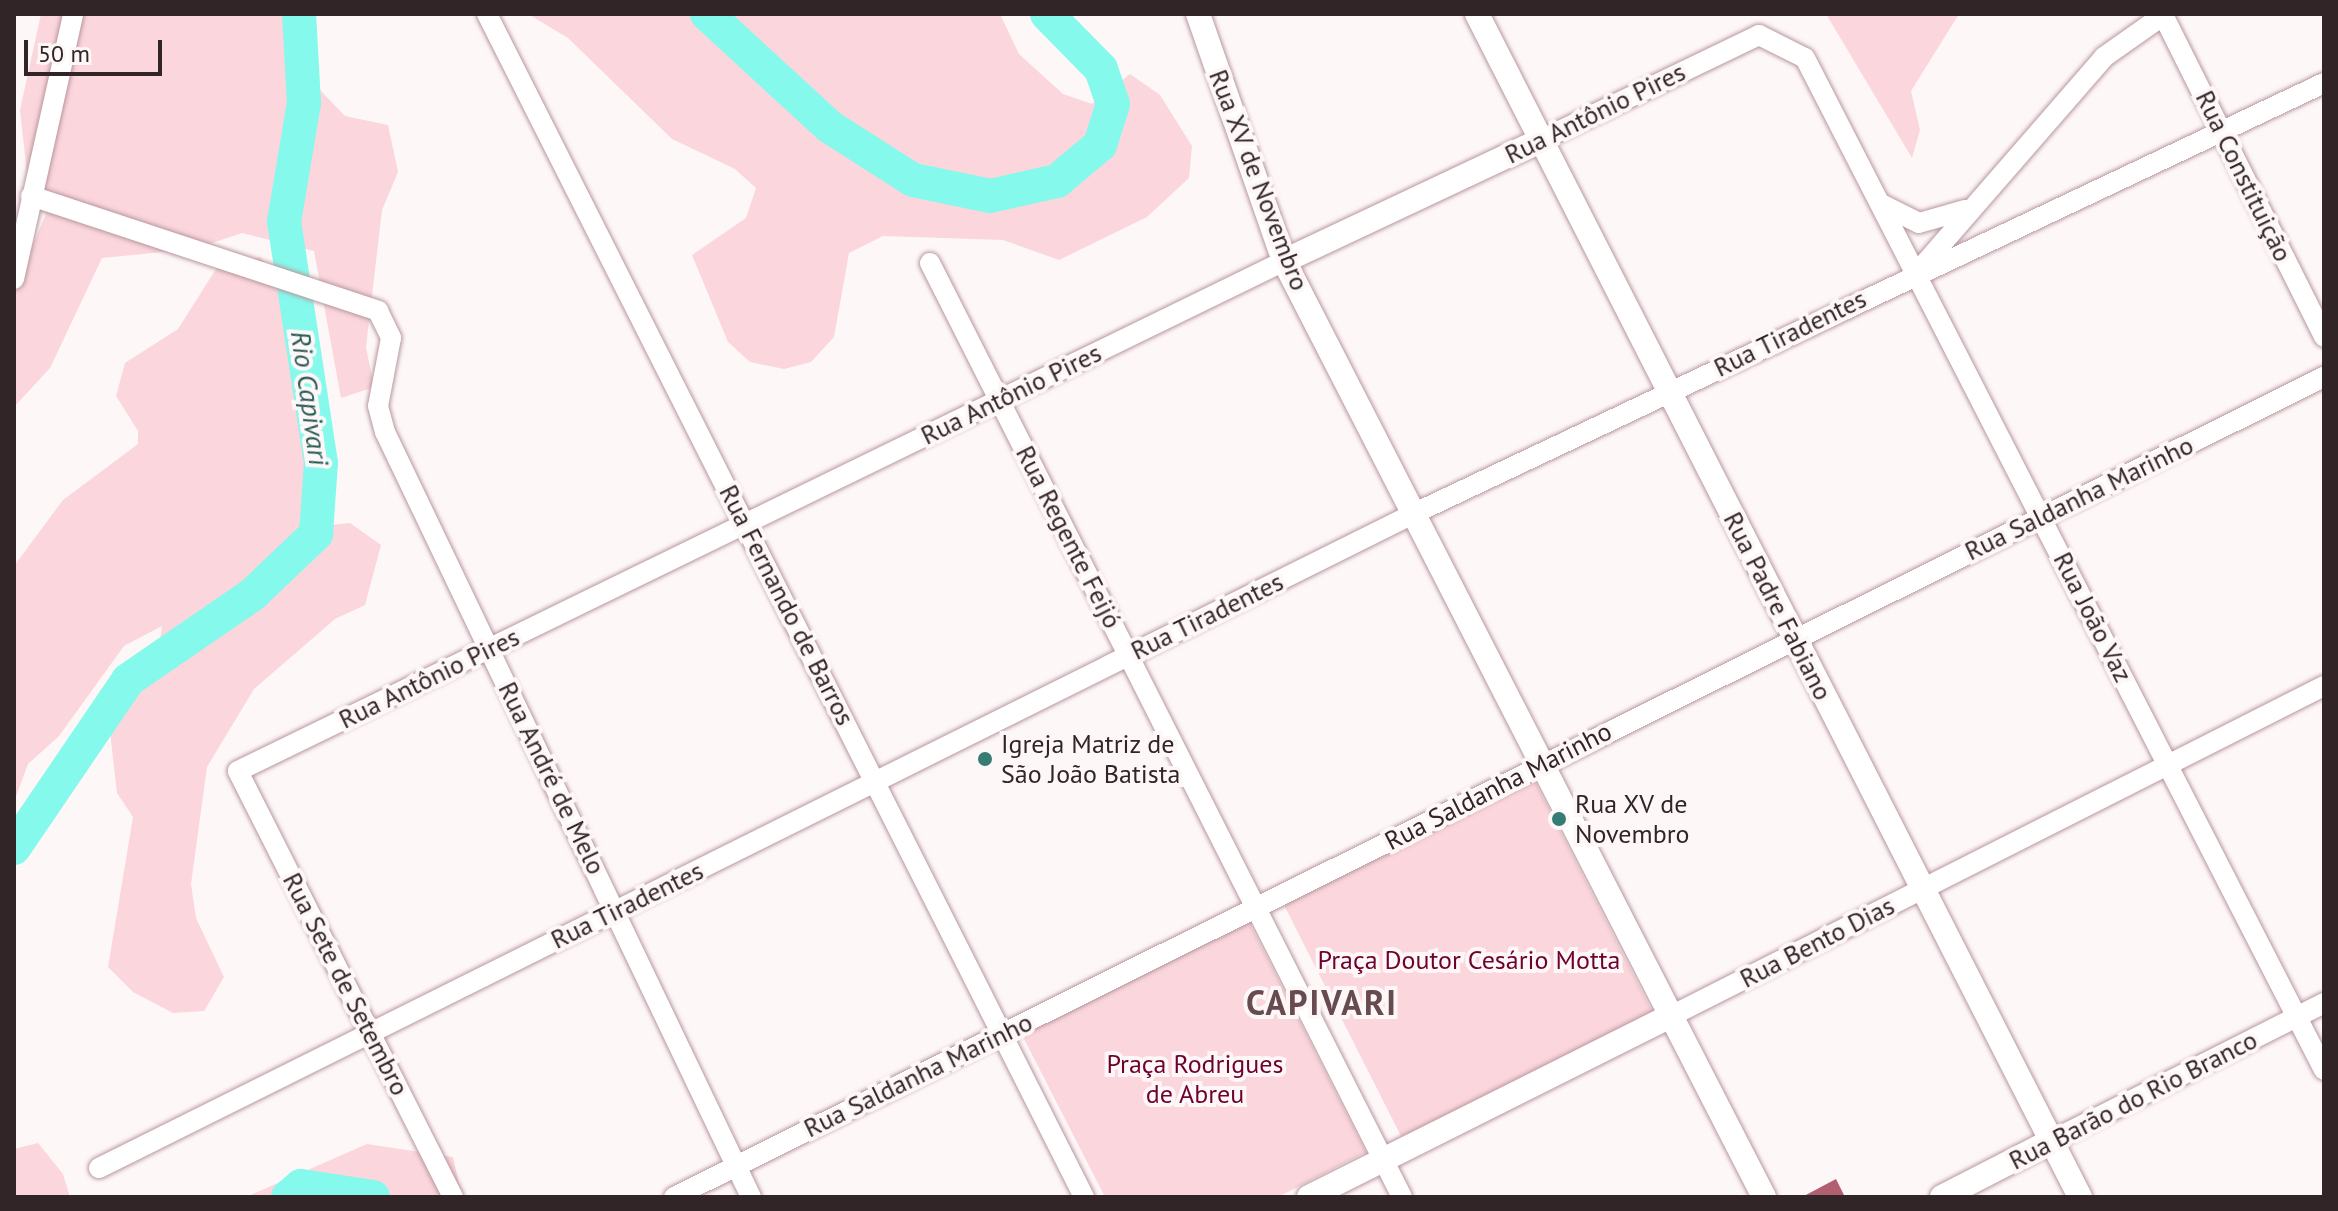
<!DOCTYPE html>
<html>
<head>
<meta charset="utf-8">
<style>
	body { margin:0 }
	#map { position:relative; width:2338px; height:1211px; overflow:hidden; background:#fef7f8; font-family:"PT Sans",sans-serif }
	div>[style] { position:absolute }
	.green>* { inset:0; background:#fbd6dc }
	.river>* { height:34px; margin:-17px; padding:0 17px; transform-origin:17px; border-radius:17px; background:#85f9ec }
	.building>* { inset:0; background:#b15f71 }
	.roads { filter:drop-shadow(0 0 2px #b8979d) drop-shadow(0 0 2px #b8979d) }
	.minor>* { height:20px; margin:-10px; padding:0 10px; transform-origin:10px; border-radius:10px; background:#fff }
	.major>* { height:24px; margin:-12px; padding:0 12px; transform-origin:12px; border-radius:12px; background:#fff }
	.dots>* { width:22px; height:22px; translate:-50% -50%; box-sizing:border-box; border:4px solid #fef7f8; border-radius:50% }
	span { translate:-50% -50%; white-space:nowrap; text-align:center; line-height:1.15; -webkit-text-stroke:8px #fef7f8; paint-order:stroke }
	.street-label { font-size:26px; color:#312527 }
	.poi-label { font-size:26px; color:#312527 }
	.left { translate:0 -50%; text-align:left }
	.park-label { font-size:26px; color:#6e012d }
	.water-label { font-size:28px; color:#295c56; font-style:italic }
	.district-label { font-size:34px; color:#674b50; font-weight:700; letter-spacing:2px }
	.frame { position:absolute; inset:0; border:16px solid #312527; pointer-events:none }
	.scale { position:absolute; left:24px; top:40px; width:138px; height:36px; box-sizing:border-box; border:4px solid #312527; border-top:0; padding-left:10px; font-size:24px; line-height:28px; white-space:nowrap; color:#312527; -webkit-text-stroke:6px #fef7f8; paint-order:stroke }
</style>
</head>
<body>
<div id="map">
	<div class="green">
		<i style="clip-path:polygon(41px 14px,293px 14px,321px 91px,345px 116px,388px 125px,398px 172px,382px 210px,366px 347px,374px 387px,341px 398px,314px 251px,242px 233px,194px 249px,102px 258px,50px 368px,14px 407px,14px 290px,46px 214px,27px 174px,20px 110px)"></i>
		<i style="clip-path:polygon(528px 14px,1000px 14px,1019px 54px,1063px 94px,1092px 104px,1130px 74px,1160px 95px,1192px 146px,1189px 178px,1147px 217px,1059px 260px,1003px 240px,883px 236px,849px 253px,834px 337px,811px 362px,784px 369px,750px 362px,728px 342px,692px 255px,746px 218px,756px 188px,735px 169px,672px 139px,568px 38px)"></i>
		<i style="clip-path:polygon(1826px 14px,1959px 14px,1911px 91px,1920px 130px,1912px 158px)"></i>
		<i style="clip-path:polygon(260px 257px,289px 292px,310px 377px,305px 528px,350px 523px,381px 545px,365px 605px,335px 619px,254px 689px,207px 767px,191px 884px,196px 918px,224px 977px,204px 1011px,173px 1013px,133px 992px,108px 967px,133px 817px,117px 793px,110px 732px,157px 662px,162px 626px,124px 646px,59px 736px,28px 764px,14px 802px,14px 566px,63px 500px,138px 444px,138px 431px,116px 396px,125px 363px,178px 329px,216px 269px)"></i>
		<i style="clip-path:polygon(1533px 778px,1654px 1015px,1404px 1142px,1284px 905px)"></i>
		<i style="clip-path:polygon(1248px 920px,1366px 1152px,1278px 1197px,1105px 1197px,1022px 1035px)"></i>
		<i style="clip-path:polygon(38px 1143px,63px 1174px,70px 1197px,14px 1197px,14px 1149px)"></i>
		<i style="clip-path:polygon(367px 1144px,453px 1157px,462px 1197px,246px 1197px)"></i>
	</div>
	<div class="river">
		<i style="left:707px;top:14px;width:167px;rotate:42.6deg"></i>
		<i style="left:830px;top:127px;width:98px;rotate:32.6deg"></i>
		<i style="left:913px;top:180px;width:79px;rotate:11.7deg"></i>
		<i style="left:990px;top:196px;width:69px;rotate:-12.6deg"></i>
		<i style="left:1057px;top:181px;width:56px;rotate:-39.9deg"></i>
		<i style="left:1100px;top:145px;width:43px;rotate:-72.4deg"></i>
		<i style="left:1113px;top:104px;width:37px;rotate:-109deg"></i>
		<i style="left:1101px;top:69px;width:77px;rotate:-134.5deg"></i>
		<i style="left:14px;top:848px;width:203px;rotate:-55.8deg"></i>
		<i style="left:128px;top:680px;width:152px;rotate:-34.5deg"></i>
		<i style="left:253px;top:594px;width:87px;rotate:-43.6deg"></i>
		<i style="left:316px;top:534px;width:71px;rotate:-86deg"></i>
		<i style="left:321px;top:463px;width:244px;rotate:-98.7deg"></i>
		<i style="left:284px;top:222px;width:121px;rotate:-80.5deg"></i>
		<i style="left:304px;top:103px;width:89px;rotate:-93.2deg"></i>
		<i style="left:288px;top:1197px;width:17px;rotate:-40deg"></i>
		<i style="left:301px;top:1186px;width:73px;rotate:8.7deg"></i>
	</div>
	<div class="building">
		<i style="clip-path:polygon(1836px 1179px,1845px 1197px,1802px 1197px)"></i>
	</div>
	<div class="roads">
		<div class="minor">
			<i style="left:487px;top:14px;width:1325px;rotate:63.22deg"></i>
			<i style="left:2163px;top:15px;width:360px;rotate:63.4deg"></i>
			<i style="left:1541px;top:140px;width:242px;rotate:-25.7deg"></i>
			<i style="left:1759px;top:35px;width:51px;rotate:26.6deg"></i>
			<i style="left:1805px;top:58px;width:1137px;rotate:62.85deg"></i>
			<i style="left:31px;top:196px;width:366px;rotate:18.3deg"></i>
			<i style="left:378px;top:311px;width:30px;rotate:64deg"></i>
			<i style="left:391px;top:338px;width:69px;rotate:100.8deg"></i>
			<i style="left:378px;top:406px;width:27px;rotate:75deg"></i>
			<i style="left:385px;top:432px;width:848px;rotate:64.43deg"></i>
			<i style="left:1881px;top:204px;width:42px;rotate:26.6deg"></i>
			<i style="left:1919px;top:223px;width:48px;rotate:-15.8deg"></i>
			<i style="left:930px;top:263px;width:1046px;rotate:63.19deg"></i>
			<i style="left:1920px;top:269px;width:281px;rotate:-49deg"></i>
			<i style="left:2104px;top:57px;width:75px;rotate:-35.2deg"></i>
			<i style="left:14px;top:279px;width:271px;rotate:-77.4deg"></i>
			<i style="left:1669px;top:1017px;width:734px;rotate:-26.81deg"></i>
			<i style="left:2051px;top:1141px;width:306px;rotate:-26.8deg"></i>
			<i style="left:99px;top:1168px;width:1468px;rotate:-26.46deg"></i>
			<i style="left:1413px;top:514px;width:1008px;rotate:-25.32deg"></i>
			<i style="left:453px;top:1197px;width:477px;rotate:-116.8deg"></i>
			<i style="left:238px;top:771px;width:1164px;rotate:-25.99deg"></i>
			<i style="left:674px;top:1197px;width:1843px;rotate:-26.43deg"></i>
		</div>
		<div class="major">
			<i style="left:1198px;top:14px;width:262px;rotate:70.8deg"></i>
			<i style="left:1284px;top:261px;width:1052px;rotate:62.85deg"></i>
			<i style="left:1477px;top:14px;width:1328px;rotate:62.99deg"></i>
			<i style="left:1284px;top:261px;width:284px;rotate:-25.2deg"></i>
			<i style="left:1309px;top:1197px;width:402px;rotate:-26.6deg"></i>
			<i style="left:1942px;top:1197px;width:123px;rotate:-27.2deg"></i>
		</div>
	</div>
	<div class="dots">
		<i style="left:985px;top:759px;background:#357c75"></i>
		<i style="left:1559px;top:819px;background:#357c75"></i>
	</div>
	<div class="street-label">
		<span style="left:1595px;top:113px;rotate:-26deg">Rua Antônio Pires</span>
		<span style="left:2244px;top:176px;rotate:64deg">Rua Constituição</span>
		<span style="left:1259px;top:180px;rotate:69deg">Rua XV de Novembro</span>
		<span style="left:1790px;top:333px;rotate:-26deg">Rua Tiradentes</span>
		<span style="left:1011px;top:394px;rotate:-26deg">Rua Antônio Pires</span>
		<span style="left:2079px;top:498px;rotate:-26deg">Rua Saldanha Marinho</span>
		<span style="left:1069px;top:537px;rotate:63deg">Rua Regente Feijó</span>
		<span style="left:787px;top:605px;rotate:63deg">Rua Fernando de Barros</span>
		<span style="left:1778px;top:606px;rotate:63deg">Rua Padre Fabiano</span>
		<span style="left:1207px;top:616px;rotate:-26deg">Rua Tiradentes</span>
		<span style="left:2093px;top:617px;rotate:63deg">Rua João Vaz</span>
		<span style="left:429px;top:678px;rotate:-26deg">Rua Antônio Pires</span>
		<span style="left:552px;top:778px;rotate:64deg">Rua André de Melo</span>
		<span style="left:1498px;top:786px;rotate:-27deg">Rua Saldanha Marinho</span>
		<span style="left:627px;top:905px;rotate:-26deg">Rua Tiradentes</span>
		<span style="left:1817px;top:942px;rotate:-27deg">Rua Bento Dias</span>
		<span style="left:346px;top:984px;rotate:63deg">Rua Sete de Setembro</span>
		<span style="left:918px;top:1075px;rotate:-26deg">Rua Saldanha Marinho</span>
		<span style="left:2133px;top:1100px;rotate:-27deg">Rua Barão do Rio Branco</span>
	</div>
	<div class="poi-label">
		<span class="left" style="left:1001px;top:759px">Igreja Matriz de<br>São João Batista</span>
		<span class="left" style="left:1575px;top:819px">Rua XV de<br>Novembro</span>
	</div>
	<div class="park-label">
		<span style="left:1469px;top:960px">Praça Doutor Cesário Motta</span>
		<span style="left:1195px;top:1079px">Praça Rodrigues<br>de Abreu</span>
	</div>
	<div class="water-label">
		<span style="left:310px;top:398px;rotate:82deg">Rio Capivari</span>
	</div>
	<div class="district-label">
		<span style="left:1322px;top:1003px">CAPIVARI</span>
	</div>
	<div class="frame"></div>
	<div class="scale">50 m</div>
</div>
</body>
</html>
